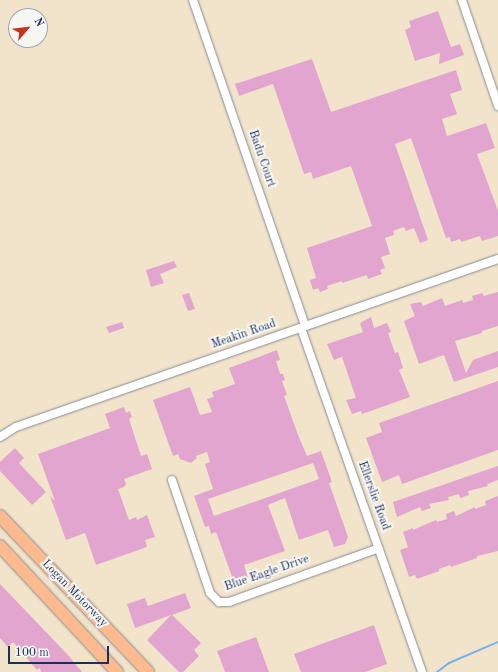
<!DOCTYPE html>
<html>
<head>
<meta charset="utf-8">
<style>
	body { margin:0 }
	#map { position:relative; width:498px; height:672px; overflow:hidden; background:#f2e4cb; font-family:"Old Standard TT",serif }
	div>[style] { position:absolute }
	.stream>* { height:2px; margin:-1px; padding:0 1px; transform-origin:1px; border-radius:1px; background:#74b2e7 }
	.building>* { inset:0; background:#e1a5cf }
	.roads { filter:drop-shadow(0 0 1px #868a94) drop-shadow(0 0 1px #868a94) }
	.minor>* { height:8px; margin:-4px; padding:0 4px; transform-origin:4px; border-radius:4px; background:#fff }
	.highway>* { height:12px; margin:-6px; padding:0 6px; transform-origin:6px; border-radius:6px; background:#fcba8e }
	span { translate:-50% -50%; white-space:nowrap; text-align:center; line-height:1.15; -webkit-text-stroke:4px #f6f6f2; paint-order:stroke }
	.street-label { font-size:12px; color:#1b2f5e }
	.north { position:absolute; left:8px; top:8px; width:40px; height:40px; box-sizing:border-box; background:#f6f6f2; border:1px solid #9ea6b7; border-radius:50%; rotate:62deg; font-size:11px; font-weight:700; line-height:16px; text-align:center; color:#1b2f5e }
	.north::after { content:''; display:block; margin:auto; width:14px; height:18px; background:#c8321e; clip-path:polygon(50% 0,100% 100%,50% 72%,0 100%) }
	.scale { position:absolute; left:8px; top:646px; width:101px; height:18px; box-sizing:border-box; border:2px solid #1b2f5e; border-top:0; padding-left:5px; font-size:12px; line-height:14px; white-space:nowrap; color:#1b2f5e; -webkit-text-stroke:3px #f6f6f2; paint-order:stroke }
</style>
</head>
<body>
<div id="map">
	<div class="stream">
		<i style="left:437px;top:672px;width:15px;rotate:-37deg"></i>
		<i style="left:449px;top:663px;width:53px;rotate:-23.2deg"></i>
	</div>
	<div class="building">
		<i style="clip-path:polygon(438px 11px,451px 47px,460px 44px,464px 55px,439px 64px,440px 53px,415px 61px,405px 30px,411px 27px,409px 21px)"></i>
		<i style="clip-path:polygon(312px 59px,331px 112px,456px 70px,462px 90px,450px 94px,457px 114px,442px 119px,447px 136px,486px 123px,495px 148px,477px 154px,498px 211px,498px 236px,482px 241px,480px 236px,461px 242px,460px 239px,451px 242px,450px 237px,446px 238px,411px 138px,395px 144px,428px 240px,420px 243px,414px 228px,406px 231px,404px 227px,393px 231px,394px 235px,385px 238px,390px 254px,381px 257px,385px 268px,380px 270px,382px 274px,368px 279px,367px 275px,342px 283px,342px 281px,327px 286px,328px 289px,320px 292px,318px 288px,313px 290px,310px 280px,316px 278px,307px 248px,372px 226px,351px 166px,313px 179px,311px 172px,304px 174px,273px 84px,239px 96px,235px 84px)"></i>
		<i style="clip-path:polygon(174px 261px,177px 267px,160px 274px,164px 283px,151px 287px,146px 270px)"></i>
		<i style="clip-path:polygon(498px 292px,498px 326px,482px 331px,482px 333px,455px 341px,466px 373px,473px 360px,498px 351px,498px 367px,454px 382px,444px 355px,419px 364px,404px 321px,415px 316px,410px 304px,421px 302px,423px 306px,442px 298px,445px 306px,462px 300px,463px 303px,473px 300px,472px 296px,482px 293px,484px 296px)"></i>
		<i style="clip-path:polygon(189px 293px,195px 309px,188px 311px,182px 295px)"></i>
		<i style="clip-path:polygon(371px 317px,374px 328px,387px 323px,391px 332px,388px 333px,395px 353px,398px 352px,403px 368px,399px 370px,410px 397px,362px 414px,361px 411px,352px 414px,346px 400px,356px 398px,342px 357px,334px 360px,327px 344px,363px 332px,360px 323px)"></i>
		<i style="clip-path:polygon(122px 322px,124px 328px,109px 333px,106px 327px)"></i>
		<i style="clip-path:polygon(evenodd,277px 350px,280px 360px,276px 361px,280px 374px,283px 374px,285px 380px,282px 381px,287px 395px,284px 396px,298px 435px,307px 456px,321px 451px,332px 482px,329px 483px,348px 537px,345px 544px,334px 547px,328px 530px,299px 540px,285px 498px,268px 505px,285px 551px,244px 565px,248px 577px,234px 582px,216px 532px,211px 534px,209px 526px,205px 527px,194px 496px,213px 489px,205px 464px,210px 462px,207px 452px,196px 456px,197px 458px,191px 463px,180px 459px,178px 454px,173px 456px,153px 400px,190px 387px,200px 415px,212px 412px,207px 399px,214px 397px,212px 392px,235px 384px,229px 368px,277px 350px,313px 463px,319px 479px,214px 516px,208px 499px,313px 463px)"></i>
		<i style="clip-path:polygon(498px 381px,498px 450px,402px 484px,399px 475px,382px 482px,366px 438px,382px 432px,379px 423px)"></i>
		<i style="clip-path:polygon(124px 407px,126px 413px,130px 411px,132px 417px,129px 419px,141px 456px,147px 454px,152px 469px,124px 479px,126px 484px,124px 487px,118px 489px,129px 520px,136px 517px,137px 520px,147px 515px,155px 537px,145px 540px,147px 547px,96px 565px,85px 533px,66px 540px,50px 496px,55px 501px,38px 454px,110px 428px,105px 414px)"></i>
		<i style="clip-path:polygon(15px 448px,24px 458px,19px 463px,46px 492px,32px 505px,0 471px,0 462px)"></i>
		<i style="clip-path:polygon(498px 466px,498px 480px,487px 484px,488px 486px,468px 491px,469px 495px,460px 498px,459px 494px,448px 497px,449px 500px,429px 504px,431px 508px,422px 511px,420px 507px,397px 517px,393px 502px)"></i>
		<i style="clip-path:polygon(498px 496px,498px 551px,477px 556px,477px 558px,451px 567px,450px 565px,439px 569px,439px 571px,417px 579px,415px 575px,409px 577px,400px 550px,408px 547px,403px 532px,413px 528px,413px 530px,436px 520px,437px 522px,447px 519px,446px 514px,454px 511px,456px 516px,475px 507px,475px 509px,486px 505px,485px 501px)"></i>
		<i style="clip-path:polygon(0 584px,68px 655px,82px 672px,41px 672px,40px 668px,37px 670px,13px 642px,8px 647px,0 638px)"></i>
		<i style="clip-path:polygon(185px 593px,191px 608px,172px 615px,201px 643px,194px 650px,199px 656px,183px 672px,179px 672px,147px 640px,171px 615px,135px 628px,127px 604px,145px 598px,148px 606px)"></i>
		<i style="clip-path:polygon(374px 625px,387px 664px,365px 672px,301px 672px,294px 654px)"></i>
		<i style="clip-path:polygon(256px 637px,269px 672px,225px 672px,217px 651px)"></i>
	</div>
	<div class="roads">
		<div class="minor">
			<i style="left:193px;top:0;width:345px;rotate:71deg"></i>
			<i style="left:462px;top:0;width:112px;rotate:71.2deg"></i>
			<i style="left:301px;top:328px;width:365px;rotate:70.6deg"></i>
			<i style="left:0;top:437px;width:19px;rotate:-32deg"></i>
			<i style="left:16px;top:427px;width:510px;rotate:-19.22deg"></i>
			<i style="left:172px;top:480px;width:119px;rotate:71.4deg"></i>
			<i style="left:210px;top:593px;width:13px;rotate:45deg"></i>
			<i style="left:219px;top:602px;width:10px"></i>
			<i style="left:229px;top:602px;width:159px;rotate:-19.8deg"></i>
		</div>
		<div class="highway">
			<i style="left:0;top:516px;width:215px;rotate:46.5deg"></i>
			<i style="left:0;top:546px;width:172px;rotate:47.1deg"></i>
		</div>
	</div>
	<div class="street-label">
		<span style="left:261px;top:159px;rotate:71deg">Badu Court</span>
		<span style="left:244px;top:335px;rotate:-19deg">Meakin Road</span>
		<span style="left:373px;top:496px;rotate:70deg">Ellerslie Road</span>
		<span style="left:267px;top:574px;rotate:-19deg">Blue Eagle Drive</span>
		<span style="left:74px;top:594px;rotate:46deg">Logan Motorway</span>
	</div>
	<div class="north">N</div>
	<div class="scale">100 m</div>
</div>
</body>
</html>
